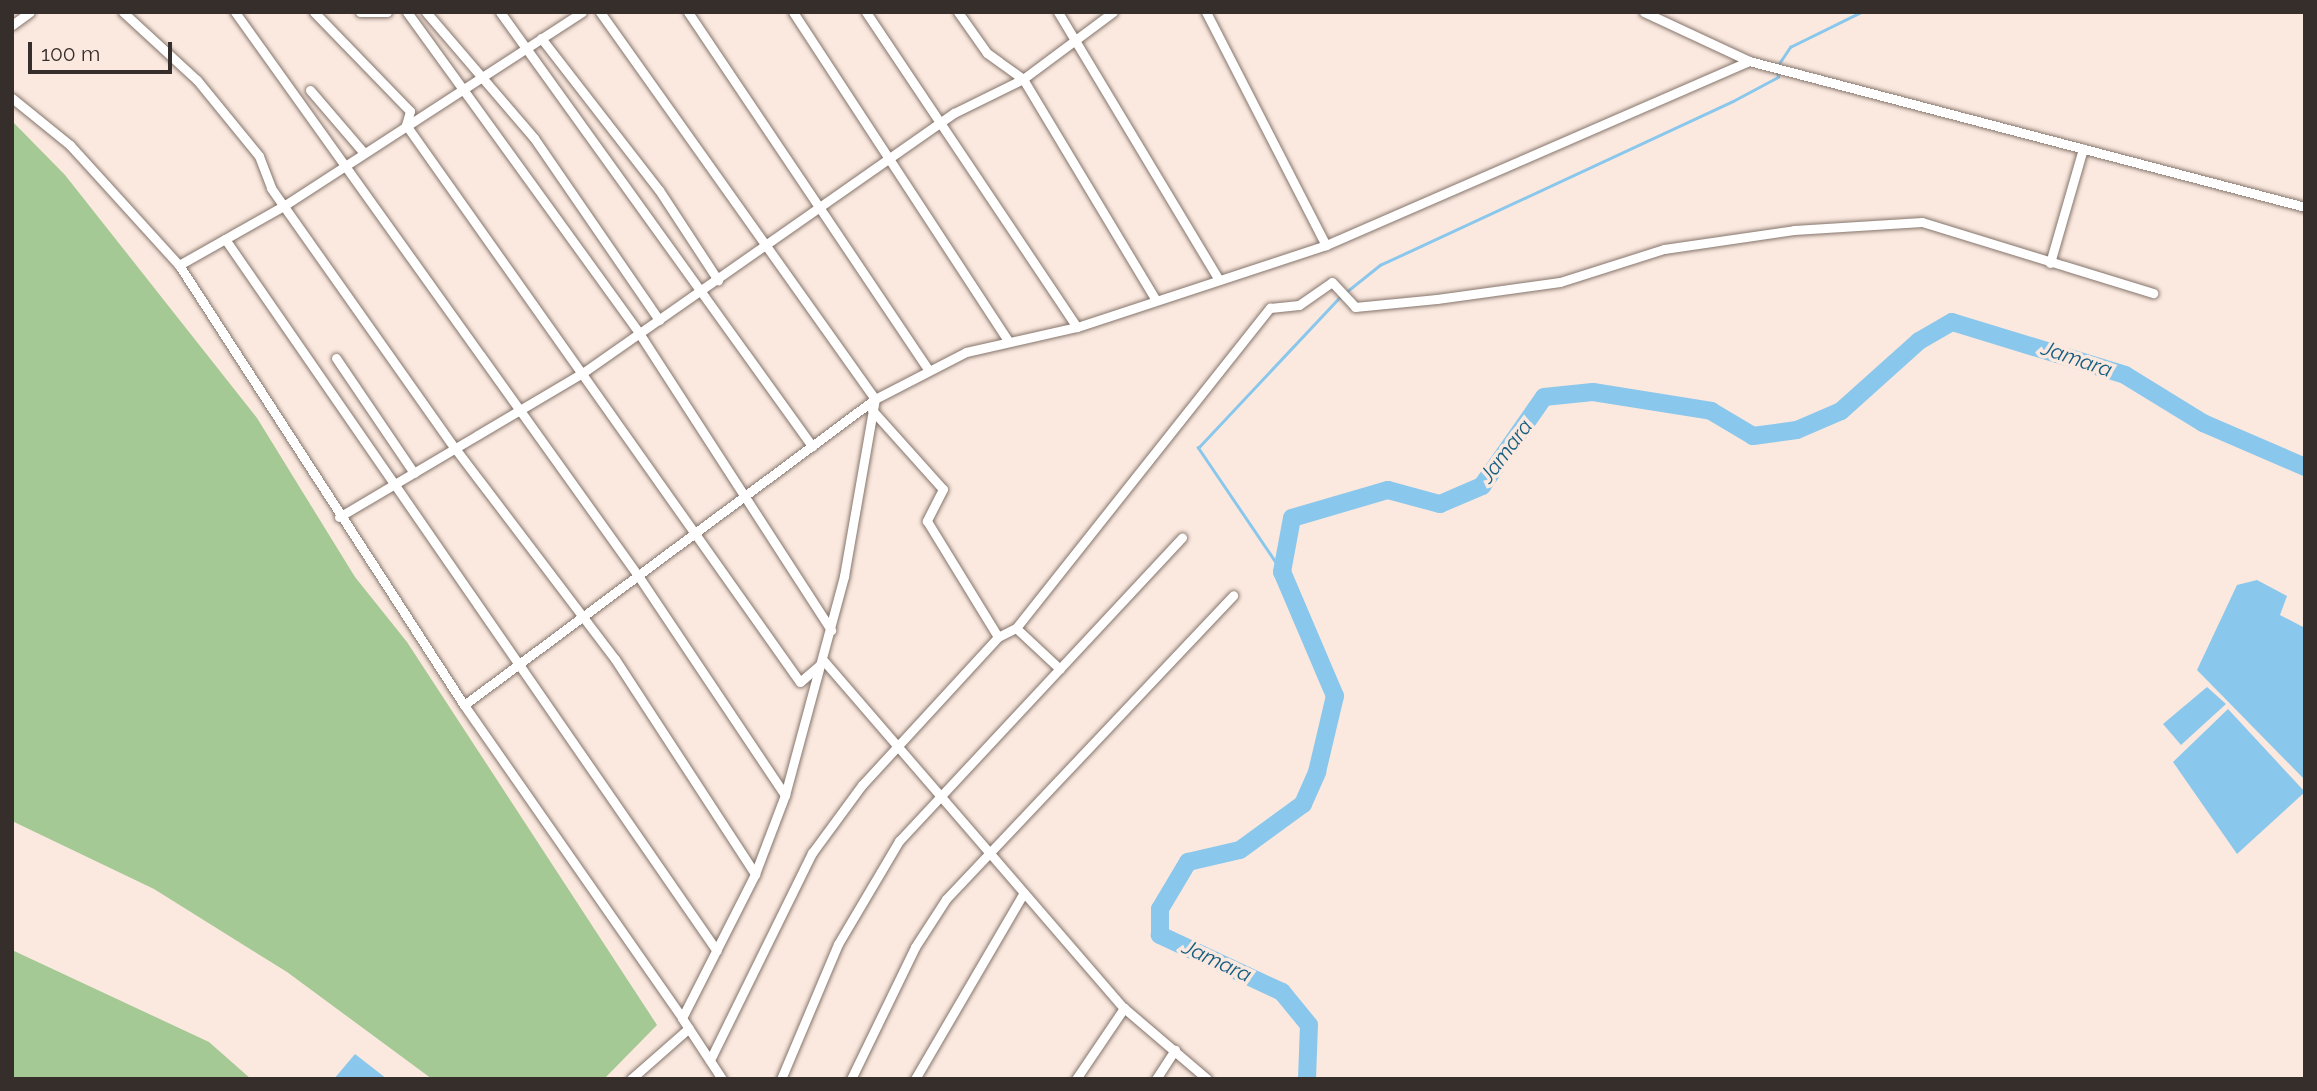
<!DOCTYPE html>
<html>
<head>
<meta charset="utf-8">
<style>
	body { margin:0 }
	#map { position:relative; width:2317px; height:1091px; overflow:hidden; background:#fbe9df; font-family:Raleway,sans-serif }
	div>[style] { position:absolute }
	.forest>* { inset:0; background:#a4c995 }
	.water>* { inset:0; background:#8ac7ec }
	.stream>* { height:2.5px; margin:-1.25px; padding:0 1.25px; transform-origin:1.25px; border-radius:1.25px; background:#8ac7ec }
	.river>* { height:18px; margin:-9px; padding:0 9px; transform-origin:9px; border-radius:9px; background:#8ac7ec }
	.roads { filter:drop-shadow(0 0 2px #85756c) drop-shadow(0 0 2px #85756c) }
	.street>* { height:9px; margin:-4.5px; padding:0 4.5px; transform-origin:4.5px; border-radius:4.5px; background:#fff }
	span { translate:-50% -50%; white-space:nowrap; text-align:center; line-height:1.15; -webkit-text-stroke:7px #fbe9df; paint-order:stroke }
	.water-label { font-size:21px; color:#155e82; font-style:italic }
	.frame { position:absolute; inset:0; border:14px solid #352e2a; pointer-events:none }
	.scale { position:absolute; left:28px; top:42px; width:144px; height:32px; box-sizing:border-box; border:4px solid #352e2a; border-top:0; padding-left:9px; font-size:21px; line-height:24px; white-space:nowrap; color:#352e2a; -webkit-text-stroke:5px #fbe9df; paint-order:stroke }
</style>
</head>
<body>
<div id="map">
	<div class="forest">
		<i style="clip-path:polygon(12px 121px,65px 175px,257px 418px,355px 577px,407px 642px,657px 1025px,604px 1079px,432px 1079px,287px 972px,154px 889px,12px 821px)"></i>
		<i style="clip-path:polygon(12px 950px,209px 1042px,251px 1079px,12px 1079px)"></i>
	</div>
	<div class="water">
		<i style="clip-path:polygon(2257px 580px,2287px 596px,2280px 615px,2305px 628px,2305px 780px,2197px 670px,2237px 585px)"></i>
		<i style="clip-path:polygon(2207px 687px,2226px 704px,2181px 745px,2163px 724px)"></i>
		<i style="clip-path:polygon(2228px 709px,2305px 792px,2237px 854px,2173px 762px)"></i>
		<i style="clip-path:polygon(355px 1054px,387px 1079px,334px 1079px)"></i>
	</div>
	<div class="stream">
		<i style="left:1778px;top:65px;width:22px;rotate:-56deg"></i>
		<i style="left:1790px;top:47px;width:79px;rotate:-26.2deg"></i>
		<i style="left:1345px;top:293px;width:45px;rotate:-38.7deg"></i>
		<i style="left:1380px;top:265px;width:389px;rotate:-24.9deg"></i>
		<i style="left:1733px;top:101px;width:51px;rotate:-28.1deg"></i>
		<i style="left:1778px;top:77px;width:6px;rotate:-99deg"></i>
		<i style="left:1282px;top:572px;width:150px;rotate:-124.1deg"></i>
		<i style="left:1198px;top:448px;width:207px;rotate:-46.8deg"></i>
	</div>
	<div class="river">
		<i style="left:1307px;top:1079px;width:54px;rotate:-87.9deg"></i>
		<i style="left:1309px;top:1025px;width:43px;rotate:-129.3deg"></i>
		<i style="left:1282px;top:992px;width:135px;rotate:-155deg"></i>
		<i style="left:1160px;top:935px;width:26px;rotate:-90deg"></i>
		<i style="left:1160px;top:909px;width:55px;rotate:-59.2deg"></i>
		<i style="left:1188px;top:862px;width:53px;rotate:-13deg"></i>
		<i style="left:1240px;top:850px;width:78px;rotate:-36.1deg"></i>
		<i style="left:1303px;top:804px;width:35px;rotate:-66deg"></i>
		<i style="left:1317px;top:772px;width:78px;rotate:-76.7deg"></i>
		<i style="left:1335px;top:696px;width:135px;rotate:-113.1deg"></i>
		<i style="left:1282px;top:572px;width:55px;rotate:-79.5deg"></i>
		<i style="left:1292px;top:518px;width:100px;rotate:-16.3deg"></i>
		<i style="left:1388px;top:490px;width:54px;rotate:15.1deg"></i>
		<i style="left:1440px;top:504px;width:46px;rotate:-23.2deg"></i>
		<i style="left:1482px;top:486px;width:108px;rotate:-55.1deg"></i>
		<i style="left:1544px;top:397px;width:49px;rotate:-5.8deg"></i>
		<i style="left:1593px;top:392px;width:120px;rotate:9.1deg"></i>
		<i style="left:1711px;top:411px;width:49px;rotate:30.8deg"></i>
		<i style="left:1753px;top:436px;width:44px;rotate:-7.8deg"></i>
		<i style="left:1797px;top:430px;width:48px;rotate:-23.4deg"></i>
		<i style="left:1841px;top:411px;width:105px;rotate:-41.9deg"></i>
		<i style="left:1919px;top:341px;width:38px;rotate:-30deg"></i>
		<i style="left:1952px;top:322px;width:181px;rotate:17deg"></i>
		<i style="left:2125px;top:375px;width:92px;rotate:31.6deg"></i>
		<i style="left:2203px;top:423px;width:111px;rotate:23.3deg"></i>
	</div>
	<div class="roads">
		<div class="street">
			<i style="left:123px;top:12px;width:100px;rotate:42.6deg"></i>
			<i style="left:197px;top:80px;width:98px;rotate:50.8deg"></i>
			<i style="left:259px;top:156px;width:34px;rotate:69deg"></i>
			<i style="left:271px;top:188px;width:317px;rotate:54.8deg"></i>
			<i style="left:454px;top:447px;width:266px;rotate:52.8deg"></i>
			<i style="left:615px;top:659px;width:257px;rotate:56.9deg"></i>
			<i style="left:235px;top:12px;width:695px;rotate:54.43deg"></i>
			<i style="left:639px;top:577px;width:262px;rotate:56.2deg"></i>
			<i style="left:314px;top:12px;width:138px;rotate:45.9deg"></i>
			<i style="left:410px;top:111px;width:15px;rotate:106deg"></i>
			<i style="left:406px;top:125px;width:682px;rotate:54.73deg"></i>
			<i style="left:800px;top:682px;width:30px;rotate:-41deg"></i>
			<i style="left:360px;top:12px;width:27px"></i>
			<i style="left:407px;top:12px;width:396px;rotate:54.1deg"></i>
			<i style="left:639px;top:333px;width:354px;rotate:57.1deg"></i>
			<i style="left:426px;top:12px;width:166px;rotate:49.4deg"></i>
			<i style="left:534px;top:138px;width:221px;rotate:55.5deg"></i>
			<i style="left:500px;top:12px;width:535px;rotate:54.29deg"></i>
			<i style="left:688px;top:12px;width:430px;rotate:56.1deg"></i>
			<i style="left:793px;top:12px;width:394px;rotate:56.8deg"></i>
			<i style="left:866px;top:12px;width:379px;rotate:56.2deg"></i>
			<i style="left:958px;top:12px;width:50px;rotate:54.7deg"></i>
			<i style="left:987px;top:53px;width:44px;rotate:35.8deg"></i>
			<i style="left:1023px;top:79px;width:257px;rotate:59deg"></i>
			<i style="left:1058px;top:12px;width:310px;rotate:59deg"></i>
			<i style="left:1206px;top:12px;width:262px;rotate:62.8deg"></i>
			<i style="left:1644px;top:12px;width:116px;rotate:25deg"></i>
			<i style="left:1749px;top:61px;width:575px;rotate:14.71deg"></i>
			<i style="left:12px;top:25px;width:22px;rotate:-36deg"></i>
			<i style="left:541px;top:38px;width:192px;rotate:52.2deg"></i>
			<i style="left:659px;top:190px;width:108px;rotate:56.8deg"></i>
			<i style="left:310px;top:90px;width:83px;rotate:49.4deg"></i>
			<i style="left:12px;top:98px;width:75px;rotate:39deg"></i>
			<i style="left:70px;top:145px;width:162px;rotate:47.8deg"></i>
			<i style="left:179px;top:265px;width:524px;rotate:57.07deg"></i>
			<i style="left:464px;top:705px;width:512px;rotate:-36.67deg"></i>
			<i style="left:875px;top:399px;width:475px;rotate:-125.4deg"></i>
			<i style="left:225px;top:239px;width:865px;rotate:55.36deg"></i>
			<i style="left:2050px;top:263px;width:119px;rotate:-73.9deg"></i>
			<i style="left:179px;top:265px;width:122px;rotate:-29.5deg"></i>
			<i style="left:285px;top:205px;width:354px;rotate:-33deg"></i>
			<i style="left:336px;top:358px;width:139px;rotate:55.9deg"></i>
			<i style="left:872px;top:410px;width:106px;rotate:48.1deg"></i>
			<i style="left:943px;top:489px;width:36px;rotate:117deg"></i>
			<i style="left:927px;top:521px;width:136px;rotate:58.5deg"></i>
			<i style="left:339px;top:517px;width:281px;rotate:-30.6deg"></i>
			<i style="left:581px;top:374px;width:455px;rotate:-35deg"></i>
			<i style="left:954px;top:113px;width:77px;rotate:-26.2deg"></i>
			<i style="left:1023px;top:79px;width:112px;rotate:-36.7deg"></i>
			<i style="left:1016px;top:628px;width:60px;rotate:43deg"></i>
			<i style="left:824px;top:661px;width:459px;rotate:49.2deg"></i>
			<i style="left:1124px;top:1008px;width:109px;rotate:40.5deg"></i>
			<i style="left:464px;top:705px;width:381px;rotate:55.1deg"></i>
			<i style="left:710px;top:1060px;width:231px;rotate:-63.8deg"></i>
			<i style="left:812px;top:853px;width:84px;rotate:-53.7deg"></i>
			<i style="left:862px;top:785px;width:201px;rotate:-47.4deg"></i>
			<i style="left:998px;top:637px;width:20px;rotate:-27deg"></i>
			<i style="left:1016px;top:628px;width:409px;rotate:-51.6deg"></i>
			<i style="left:1270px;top:308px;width:29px;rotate:-6deg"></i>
			<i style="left:1299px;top:305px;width:40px;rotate:-34.9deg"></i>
			<i style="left:1332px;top:282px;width:34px;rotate:47deg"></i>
			<i style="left:1355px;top:307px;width:82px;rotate:-5.6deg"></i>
			<i style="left:1437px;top:299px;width:124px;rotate:-7.9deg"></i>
			<i style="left:1560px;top:282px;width:109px;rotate:-17.6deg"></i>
			<i style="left:1664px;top:249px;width:131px;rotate:-8.3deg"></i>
			<i style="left:1794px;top:230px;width:128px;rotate:-3.6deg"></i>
			<i style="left:1922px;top:222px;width:242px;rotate:17.1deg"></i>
			<i style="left:631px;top:1079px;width:77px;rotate:-41.3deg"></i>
			<i style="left:722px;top:1079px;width:73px;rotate:-123.3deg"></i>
			<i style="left:682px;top:1018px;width:161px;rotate:-63.1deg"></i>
			<i style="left:755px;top:874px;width:85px;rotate:-69.2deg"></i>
			<i style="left:785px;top:795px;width:227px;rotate:-74.9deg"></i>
			<i style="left:844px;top:576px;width:180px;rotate:-80.1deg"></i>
			<i style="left:875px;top:399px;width:102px;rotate:-27.3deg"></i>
			<i style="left:966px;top:352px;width:114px;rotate:-12.7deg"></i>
			<i style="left:1077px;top:327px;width:262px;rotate:-18.2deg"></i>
			<i style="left:1326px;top:245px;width:461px;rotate:-23.5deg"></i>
			<i style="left:781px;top:1079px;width:147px;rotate:-67.1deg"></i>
			<i style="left:838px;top:944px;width:120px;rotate:-59.4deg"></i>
			<i style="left:899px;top:841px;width:415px;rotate:-47deg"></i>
			<i style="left:851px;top:1079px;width:147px;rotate:-64.1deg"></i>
			<i style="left:915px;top:947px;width:57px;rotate:-57.1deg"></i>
			<i style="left:946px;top:899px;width:418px;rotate:-46.6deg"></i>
			<i style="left:915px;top:1079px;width:214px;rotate:-59.7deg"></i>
			<i style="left:1076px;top:1079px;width:86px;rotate:-55.9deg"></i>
			<i style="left:1156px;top:1079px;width:35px;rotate:-57deg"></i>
		</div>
	</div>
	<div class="water-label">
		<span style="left:2077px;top:359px;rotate:19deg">Jamara</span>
		<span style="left:1506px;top:451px;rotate:-53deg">Jamara</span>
		<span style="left:1217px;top:961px;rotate:25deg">Jamara</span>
	</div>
	<div class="frame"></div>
	<div class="scale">100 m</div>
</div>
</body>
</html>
